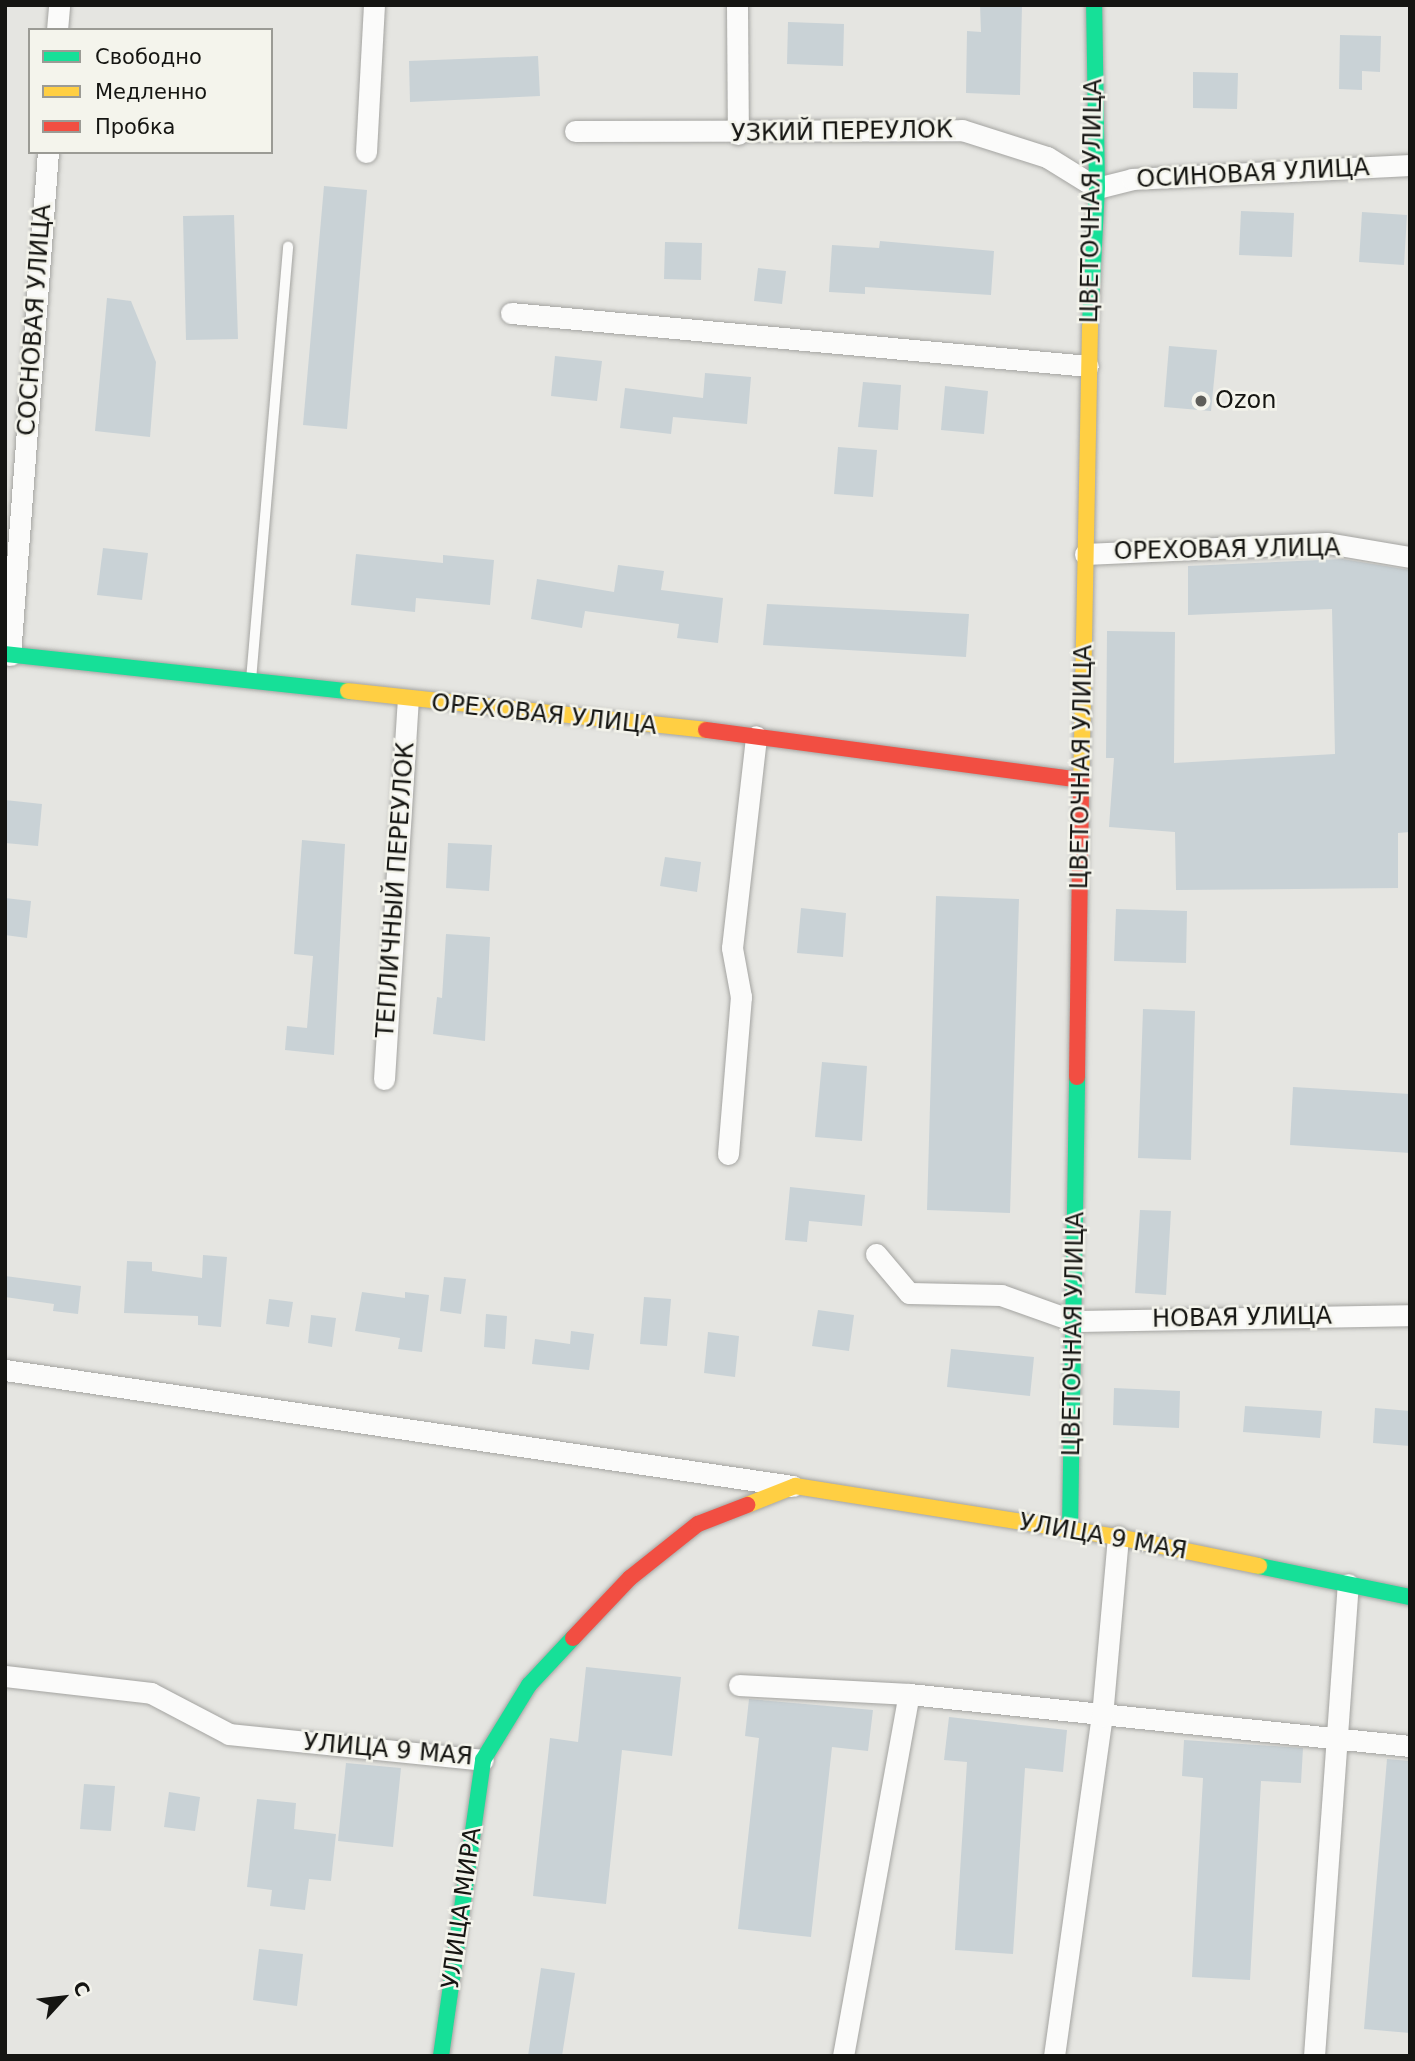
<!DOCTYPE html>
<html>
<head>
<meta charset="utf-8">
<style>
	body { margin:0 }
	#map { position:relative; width:1415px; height:2061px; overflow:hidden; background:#e5e5e1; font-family:"DejaVu Sans",sans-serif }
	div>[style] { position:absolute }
	.building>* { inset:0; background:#c9d2d6 }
	.roads { filter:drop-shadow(0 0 2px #a4a4a1) drop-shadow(0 0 2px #a4a4a1) }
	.lane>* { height:10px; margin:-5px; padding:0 5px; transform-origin:5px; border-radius:5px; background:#fbfbfa }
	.street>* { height:21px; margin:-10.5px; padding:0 10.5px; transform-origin:10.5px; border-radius:10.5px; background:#fbfbfa }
	.fast>* { height:16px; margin:-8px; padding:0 8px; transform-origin:8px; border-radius:8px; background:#16e098 }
	.slow>* { height:16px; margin:-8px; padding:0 8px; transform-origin:8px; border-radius:8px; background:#ffcf43 }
	.jam>* { height:16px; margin:-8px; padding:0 8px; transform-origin:8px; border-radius:8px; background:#f24e42 }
	.dots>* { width:19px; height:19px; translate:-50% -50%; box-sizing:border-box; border:4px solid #f4f4ec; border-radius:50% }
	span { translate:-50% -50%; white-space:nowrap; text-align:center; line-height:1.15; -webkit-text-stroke:5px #f4f4ec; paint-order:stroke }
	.street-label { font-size:24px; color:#151512 }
	.poi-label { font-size:24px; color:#151512 }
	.left { translate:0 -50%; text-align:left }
	.frame { position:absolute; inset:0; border:7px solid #151512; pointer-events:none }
	.legend { position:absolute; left:28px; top:28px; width:245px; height:126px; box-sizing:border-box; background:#f4f4ec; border:2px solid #9b9b95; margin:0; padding:9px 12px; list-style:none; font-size:21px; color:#151512 }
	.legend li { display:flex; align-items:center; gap:14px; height:35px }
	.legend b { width:35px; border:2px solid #9b9b95 }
	.north { position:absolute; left:28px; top:1963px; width:70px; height:70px; -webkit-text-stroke:5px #f4f4ec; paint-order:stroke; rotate:63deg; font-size:19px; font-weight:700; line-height:28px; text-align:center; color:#151512 }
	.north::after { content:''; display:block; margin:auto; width:24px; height:32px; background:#151512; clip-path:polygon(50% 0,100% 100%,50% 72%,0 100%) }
</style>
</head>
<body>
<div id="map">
	<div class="building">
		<i style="clip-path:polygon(980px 5px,1022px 5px,1020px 95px,966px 93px,967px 31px,981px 32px)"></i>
		<i style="clip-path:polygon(788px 22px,844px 24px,843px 66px,787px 64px)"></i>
		<i style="clip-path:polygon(1340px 35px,1381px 36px,1380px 72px,1362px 71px,1362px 90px,1339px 89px)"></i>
		<i style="clip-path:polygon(538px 56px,540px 96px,410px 102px,409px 61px)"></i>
		<i style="clip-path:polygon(1193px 72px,1238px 73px,1237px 109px,1193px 108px)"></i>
		<i style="clip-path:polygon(324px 186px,367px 190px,347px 429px,303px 425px)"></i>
		<i style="clip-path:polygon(1241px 211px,1294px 213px,1292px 257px,1239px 255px)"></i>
		<i style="clip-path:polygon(1362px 212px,1407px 215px,1404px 265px,1359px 262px)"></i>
		<i style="clip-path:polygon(234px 215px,238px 339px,186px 340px,183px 216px)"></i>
		<i style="clip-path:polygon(880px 241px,994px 251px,991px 295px,865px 287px,865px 294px,829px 292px,832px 245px,879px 248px)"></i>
		<i style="clip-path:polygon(665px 242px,702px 243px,701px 280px,664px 279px)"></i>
		<i style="clip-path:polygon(758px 268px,786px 271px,782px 304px,754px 301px)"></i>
		<i style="clip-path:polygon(107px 298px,131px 301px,156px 362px,150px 437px,95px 431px)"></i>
		<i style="clip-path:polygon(1169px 346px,1217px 350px,1211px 411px,1164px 407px)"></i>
		<i style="clip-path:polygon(555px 356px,602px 361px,597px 401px,551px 396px)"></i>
		<i style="clip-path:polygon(705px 373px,751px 377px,747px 424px,673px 417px,671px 434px,620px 428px,625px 388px,703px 398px)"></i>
		<i style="clip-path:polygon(863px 382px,901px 385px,898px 430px,858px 427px)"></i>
		<i style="clip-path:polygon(945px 386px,988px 391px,984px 434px,941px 430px)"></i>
		<i style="clip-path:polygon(838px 447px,877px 450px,873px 497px,834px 494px)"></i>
		<i style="clip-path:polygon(103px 548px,148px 553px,142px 600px,97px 595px)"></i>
		<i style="clip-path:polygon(356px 554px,443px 563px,443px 555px,494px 560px,490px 605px,416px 598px,415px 612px,351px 605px)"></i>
		<i style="clip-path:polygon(1342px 559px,1410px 570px,1410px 832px,1398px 833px,1398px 888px,1176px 890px,1175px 832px,1109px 827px,1114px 758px,1106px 758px,1107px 631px,1175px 632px,1174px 763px,1335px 754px,1332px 609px,1188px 615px,1188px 566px)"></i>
		<i style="clip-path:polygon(618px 565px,664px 571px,661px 590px,723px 598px,718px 643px,677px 638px,679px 624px,585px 611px,582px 628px,531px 619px,537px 579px,614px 592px)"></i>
		<i style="clip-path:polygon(767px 604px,969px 614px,966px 657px,763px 645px)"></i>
		<i style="clip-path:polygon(5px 800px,42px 804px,38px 846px,5px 843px)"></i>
		<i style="clip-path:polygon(302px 840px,345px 844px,334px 1055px,285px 1050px,287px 1026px,307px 1028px,313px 956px,294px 954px)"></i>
		<i style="clip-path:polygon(448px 843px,492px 845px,489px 891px,446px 888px)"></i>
		<i style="clip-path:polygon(665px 857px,701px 862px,697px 892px,660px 886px)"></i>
		<i style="clip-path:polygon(936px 896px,1019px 899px,1010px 1213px,927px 1210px)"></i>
		<i style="clip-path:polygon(5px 898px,31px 901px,27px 938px,5px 935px)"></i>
		<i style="clip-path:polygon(801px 908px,846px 913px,843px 957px,797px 953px)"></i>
		<i style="clip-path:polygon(1116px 909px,1187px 911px,1186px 963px,1114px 961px)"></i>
		<i style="clip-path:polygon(446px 934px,490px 937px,485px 1041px,433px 1034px,437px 997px,442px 998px)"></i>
		<i style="clip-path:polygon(1143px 1009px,1195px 1011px,1191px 1160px,1138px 1158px)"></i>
		<i style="clip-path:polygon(822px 1062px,867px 1066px,862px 1141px,815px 1137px)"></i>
		<i style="clip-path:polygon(1293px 1087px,1410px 1094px,1410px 1153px,1290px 1145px)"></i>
		<i style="clip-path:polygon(790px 1187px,865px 1195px,862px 1226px,809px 1221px,807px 1242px,785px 1240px)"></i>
		<i style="clip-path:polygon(1140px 1210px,1171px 1211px,1166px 1295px,1135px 1293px)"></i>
		<i style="clip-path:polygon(203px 1255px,227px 1257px,221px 1327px,198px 1325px,198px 1316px,124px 1313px,127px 1261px,152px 1262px,152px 1271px,202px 1278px)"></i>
		<i style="clip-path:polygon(5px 1276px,81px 1286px,78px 1314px,53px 1311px,54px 1304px,5px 1297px)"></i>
		<i style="clip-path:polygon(444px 1277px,466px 1279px,461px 1314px,440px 1311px)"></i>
		<i style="clip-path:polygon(362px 1292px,405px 1298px,405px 1292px,429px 1295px,422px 1352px,398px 1349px,400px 1338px,355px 1331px)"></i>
		<i style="clip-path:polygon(644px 1297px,671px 1299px,667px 1346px,640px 1344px)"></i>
		<i style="clip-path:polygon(269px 1299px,293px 1302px,289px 1327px,266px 1324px)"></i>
		<i style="clip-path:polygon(818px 1310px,854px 1315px,849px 1351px,812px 1346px)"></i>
		<i style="clip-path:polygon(486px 1314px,507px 1316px,505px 1349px,484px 1347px)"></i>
		<i style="clip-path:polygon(311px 1315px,336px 1318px,332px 1347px,308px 1343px)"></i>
		<i style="clip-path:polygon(571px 1331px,594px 1334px,589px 1370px,532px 1364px,535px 1339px,570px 1344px)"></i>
		<i style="clip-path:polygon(708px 1332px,739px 1336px,735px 1377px,704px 1373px)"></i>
		<i style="clip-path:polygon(951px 1349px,1034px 1357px,1030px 1396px,947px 1387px)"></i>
		<i style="clip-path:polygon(1114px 1388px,1180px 1391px,1179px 1428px,1113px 1425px)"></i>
		<i style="clip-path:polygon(1245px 1406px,1322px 1411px,1320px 1438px,1243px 1432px)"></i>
		<i style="clip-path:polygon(1375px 1408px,1410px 1411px,1410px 1446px,1373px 1443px)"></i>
		<i style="clip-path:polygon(586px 1667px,681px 1677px,672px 1756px,622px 1750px,606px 1904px,533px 1896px,550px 1738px,578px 1742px)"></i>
		<i style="clip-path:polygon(749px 1699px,873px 1710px,868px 1751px,832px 1747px,811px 1937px,738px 1929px,759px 1738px,745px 1736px)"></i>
		<i style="clip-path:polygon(949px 1717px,1067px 1730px,1063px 1772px,1025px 1768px,1013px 1954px,955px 1950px,967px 1762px,944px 1760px)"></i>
		<i style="clip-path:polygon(1184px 1740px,1303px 1748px,1301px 1783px,1261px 1781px,1250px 1980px,1192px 1977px,1203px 1778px,1182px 1776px)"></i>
		<i style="clip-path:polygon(1387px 1759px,1410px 1761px,1410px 2033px,1364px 2029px)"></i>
		<i style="clip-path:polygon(346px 1763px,401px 1768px,393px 1847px,338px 1841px)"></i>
		<i style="clip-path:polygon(84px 1784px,115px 1786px,111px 1831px,80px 1829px)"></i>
		<i style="clip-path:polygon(169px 1792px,200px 1797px,195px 1831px,164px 1827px)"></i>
		<i style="clip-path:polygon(257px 1799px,296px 1803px,294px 1829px,336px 1834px,331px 1881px,309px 1879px,305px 1910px,270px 1906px,272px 1890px,247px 1887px)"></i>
		<i style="clip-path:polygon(259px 1949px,303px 1954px,297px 2006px,253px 2000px)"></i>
		<i style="clip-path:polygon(541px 1968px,575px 1973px,562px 2056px,528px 2056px)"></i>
	</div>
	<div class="roads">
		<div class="lane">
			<i style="left:251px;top:680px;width:435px;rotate:-85.1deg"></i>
		</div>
		<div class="street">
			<i style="left:737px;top:5px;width:129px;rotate:89.6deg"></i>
			<i style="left:57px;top:30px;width:25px;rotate:-85deg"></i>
			<i style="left:575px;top:131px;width:387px;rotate:-0.1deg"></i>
			<i style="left:962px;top:130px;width:89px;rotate:17.6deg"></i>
			<i style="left:1047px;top:157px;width:59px;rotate:31.8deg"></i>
			<i style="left:1097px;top:188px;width:36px;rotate:-14deg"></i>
			<i style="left:1132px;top:179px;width:278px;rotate:-2.9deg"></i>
			<i style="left:366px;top:152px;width:147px;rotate:-86.9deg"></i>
			<i style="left:511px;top:313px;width:579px;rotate:5.25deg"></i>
			<i style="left:1085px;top:554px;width:242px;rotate:-2.6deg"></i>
			<i style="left:1327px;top:543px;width:84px;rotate:9.6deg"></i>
			<i style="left:10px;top:655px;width:504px;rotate:-85.68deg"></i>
			<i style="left:384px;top:1079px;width:379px;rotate:-86.4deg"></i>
			<i style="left:728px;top:1154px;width:158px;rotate:-85.3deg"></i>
			<i style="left:741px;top:997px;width:50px;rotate:-100.4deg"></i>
			<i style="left:732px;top:948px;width:213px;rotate:-83.5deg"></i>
			<i style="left:876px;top:1254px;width:51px;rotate:49.8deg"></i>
			<i style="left:909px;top:1293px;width:92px;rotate:1.2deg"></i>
			<i style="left:1001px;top:1295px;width:77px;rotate:19.6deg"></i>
			<i style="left:1074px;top:1321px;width:336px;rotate:-1deg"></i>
			<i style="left:5px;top:1370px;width:796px;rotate:8.38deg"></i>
			<i style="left:5px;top:1676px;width:147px;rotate:6.6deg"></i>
			<i style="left:151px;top:1693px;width:88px;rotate:27.7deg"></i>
			<i style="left:229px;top:1734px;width:255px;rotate:5.8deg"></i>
			<i style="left:739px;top:1685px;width:170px;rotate:3deg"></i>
			<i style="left:909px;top:1694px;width:504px;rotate:5.93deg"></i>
			<i style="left:843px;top:2056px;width:368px;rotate:-79.7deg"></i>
			<i style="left:1054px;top:2056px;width:343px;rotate:-82deg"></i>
			<i style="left:1102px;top:1716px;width:180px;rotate:-84.9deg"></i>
			<i style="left:1314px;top:2056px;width:473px;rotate:-85.9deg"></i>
		</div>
		<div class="fast">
			<i style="left:1090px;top:325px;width:137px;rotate:-87.1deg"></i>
			<i style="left:1097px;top:188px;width:183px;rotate:-90.9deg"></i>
			<i style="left:5px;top:654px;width:345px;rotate:6.2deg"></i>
			<i style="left:1070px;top:1530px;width:453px;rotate:-89.1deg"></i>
			<i style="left:1259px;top:1566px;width:154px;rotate:11.6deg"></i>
			<i style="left:441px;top:2056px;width:299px;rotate:-81.9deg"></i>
			<i style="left:483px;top:1760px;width:88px;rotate:-58.5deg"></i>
			<i style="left:529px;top:1685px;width:64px;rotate:-46.9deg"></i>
		</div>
		<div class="slow">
			<i style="left:348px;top:691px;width:360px;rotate:6.2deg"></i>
			<i style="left:1081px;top:796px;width:471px;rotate:-88.9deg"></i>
			<i style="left:747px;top:1505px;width:52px;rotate:-21.6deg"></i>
			<i style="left:795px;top:1486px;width:327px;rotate:9deg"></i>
			<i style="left:1118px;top:1537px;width:144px;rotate:11.6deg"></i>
		</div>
		<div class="jam">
			<i style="left:706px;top:730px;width:379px;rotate:7.6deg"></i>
			<i style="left:1077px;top:1077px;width:281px;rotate:-89.2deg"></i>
			<i style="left:573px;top:1638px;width:83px;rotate:-46.5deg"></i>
			<i style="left:630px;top:1578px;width:87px;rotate:-38.5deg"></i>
			<i style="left:698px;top:1524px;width:53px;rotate:-21.2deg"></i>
		</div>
	</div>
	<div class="dots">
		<i style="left:1201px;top:401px;background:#5e5e5a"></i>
	</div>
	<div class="street-label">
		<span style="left:842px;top:132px;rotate:-1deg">УЗКИЙ ПЕРЕУЛОК</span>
		<span style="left:1253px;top:174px;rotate:-3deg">ОСИНОВАЯ УЛИЦА</span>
		<span style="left:1092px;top:201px;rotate:-89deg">ЦВЕТОЧНАЯ УЛИЦА</span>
		<span style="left:35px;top:320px;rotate:-86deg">СОСНОВАЯ УЛИЦА</span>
		<span style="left:1227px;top:550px;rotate:-1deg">ОРЕХОВАЯ УЛИЦА</span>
		<span style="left:544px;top:715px;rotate:6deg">ОРЕХОВАЯ УЛИЦА</span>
		<span style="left:1082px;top:767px;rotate:-89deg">ЦВЕТОЧНАЯ УЛИЦА</span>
		<span style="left:396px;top:890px;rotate:-86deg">ТЕПЛИЧНЫЙ ПЕРЕУЛОК</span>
		<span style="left:1242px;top:1318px;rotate:-1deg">НОВАЯ УЛИЦА</span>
		<span style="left:1074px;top:1334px;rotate:-89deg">ЦВЕТОЧНАЯ УЛИЦА</span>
		<span style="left:1103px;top:1537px;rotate:10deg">УЛИЦА 9 МАЯ</span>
		<span style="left:388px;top:1750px;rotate:5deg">УЛИЦА 9 МАЯ</span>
		<span style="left:462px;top:1908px;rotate:-82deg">УЛИЦА МИРА</span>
	</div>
	<div class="poi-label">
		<span class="left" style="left:1215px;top:401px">Ozon</span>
	</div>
	<div class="frame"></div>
	<ul class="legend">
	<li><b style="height:9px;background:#16e098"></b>Свободно</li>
	<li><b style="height:9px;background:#ffcf43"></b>Медленно</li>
	<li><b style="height:9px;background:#f24e42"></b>Пробка</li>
	</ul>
	<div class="north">С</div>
</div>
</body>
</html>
